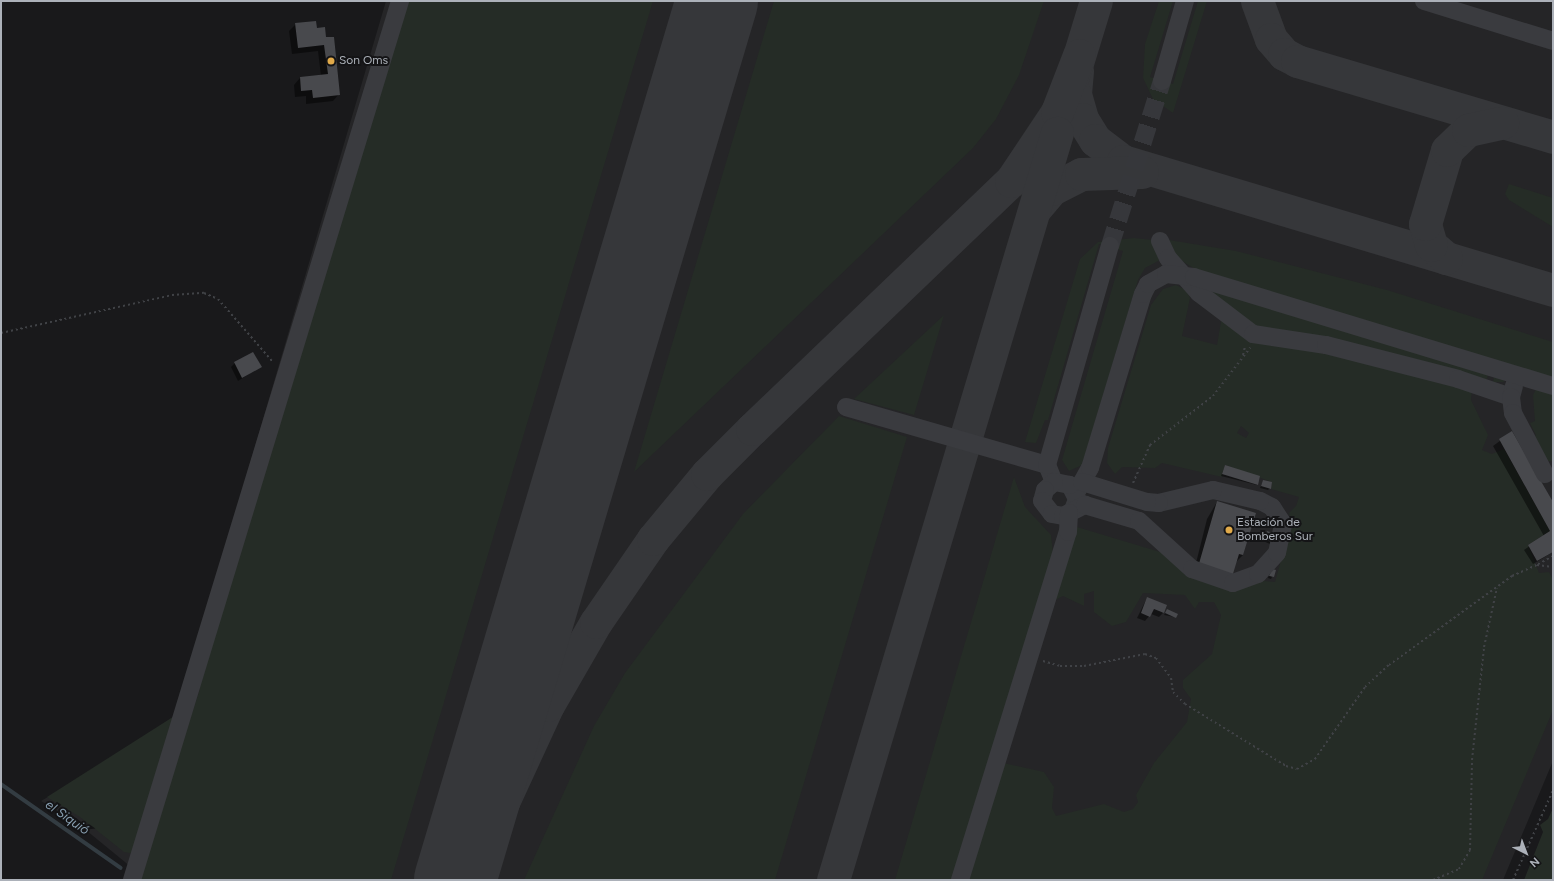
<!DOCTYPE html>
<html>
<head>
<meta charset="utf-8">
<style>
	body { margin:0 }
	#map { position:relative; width:1554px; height:881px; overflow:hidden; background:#19191b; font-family:Figtree,sans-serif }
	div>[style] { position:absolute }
	.built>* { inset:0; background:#252527 }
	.green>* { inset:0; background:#252c26 }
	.shadow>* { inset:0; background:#0007 }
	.stream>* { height:3.5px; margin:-1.75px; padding:0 1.75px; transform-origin:1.75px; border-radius:1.75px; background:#333c42 }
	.taxiway>* { height:33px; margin:-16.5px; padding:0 16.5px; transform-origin:16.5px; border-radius:16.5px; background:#36373a }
	.runway>* { height:82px; margin:-41px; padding:0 41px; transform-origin:41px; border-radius:41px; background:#36373a }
	.building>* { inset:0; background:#48494d }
	.minor-tunnel>* { height:18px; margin-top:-9px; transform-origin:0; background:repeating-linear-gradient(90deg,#36373b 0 18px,transparent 0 27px) }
	.path>* { height:2px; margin-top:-1px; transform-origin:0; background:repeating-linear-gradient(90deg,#404246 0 2px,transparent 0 5px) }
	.minor>* { height:18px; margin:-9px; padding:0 9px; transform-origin:9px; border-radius:9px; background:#3a3b3f }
	.dots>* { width:11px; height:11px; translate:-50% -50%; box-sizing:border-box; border:2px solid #141416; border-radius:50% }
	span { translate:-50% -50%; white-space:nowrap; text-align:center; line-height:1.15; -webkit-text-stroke:4px #141416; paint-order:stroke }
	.poi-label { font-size:12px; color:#acb1b9 }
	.left { translate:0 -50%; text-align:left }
	.water-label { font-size:13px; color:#879eb0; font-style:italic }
	.frame { position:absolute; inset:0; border:2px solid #acb1b9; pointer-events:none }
	.north { position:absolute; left:1506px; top:833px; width:40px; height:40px; -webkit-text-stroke:3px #141416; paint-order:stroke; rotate:138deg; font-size:11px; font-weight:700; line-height:16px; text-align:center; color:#acb1b9 }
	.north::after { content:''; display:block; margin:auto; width:14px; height:18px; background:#acb1b9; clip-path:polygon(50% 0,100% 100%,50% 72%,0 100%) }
</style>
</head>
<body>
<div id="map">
	<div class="built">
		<i style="clip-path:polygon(386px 1px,1553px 1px,1553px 761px,1503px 880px,128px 880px,131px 867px,76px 822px,41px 801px,104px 764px,176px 715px)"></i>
	</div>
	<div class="green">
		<i style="clip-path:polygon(405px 1px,653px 1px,391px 880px,136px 880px,200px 689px,198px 684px)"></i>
		<i style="clip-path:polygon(774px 1px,1044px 1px,1019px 75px,996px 119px,973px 148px,634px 472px)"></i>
		<i style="clip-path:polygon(1159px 1px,1173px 1px,1150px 77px,1173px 84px,1198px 1px,1207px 1px,1173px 113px,1153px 99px,1143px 78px,1145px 44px)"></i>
		<i style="clip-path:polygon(1509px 184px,1553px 198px,1553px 227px,1509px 200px,1505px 194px)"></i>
		<i style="clip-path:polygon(1134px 238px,1153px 240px,1162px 259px,1145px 268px,1138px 280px,1082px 465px,1069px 471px,1062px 460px,1123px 251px,1099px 244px,1048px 420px,1045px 420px,1036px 443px,1025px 442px,1080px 259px,1098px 242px)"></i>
		<i style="clip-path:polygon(1169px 240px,1236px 251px,1387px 290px,1553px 342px,1553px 378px,1200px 272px,1177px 258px)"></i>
		<i style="clip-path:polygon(evenodd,1176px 285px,1186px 290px,1190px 298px,1182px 336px,1217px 345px,1222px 316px,1307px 346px,1472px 389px,1471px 400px,1488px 435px,1482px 450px,1492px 454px,1504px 449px,1550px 531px,1528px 545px,1539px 573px,1549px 572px,1553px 580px,1553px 710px,1482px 880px,969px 880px,1003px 763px,1044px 772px,1054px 787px,1052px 808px,1056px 816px,1104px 804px,1124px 812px,1133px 809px,1138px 802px,1136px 795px,1154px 763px,1187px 722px,1191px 699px,1183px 688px,1183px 680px,1212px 654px,1221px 615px,1214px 602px,1199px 602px,1195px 609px,1185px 595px,1143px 593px,1126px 622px,1112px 626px,1094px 612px,1094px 591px,1084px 594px,1084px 606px,1063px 596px,1053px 601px,1077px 527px,1170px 555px,1187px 574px,1275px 582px,1292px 522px,1289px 513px,1296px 506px,1299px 497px,1271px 489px,1272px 482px,1225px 465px,1222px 477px,1162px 463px,1155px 468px,1122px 467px,1115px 474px,1107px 463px,1108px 448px,1151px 305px,1163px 289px,1176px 285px,1241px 426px,1249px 433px,1246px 438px,1237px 433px,1241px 426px)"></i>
		<i style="clip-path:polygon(1201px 286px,1503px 378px,1504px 382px,1493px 382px,1494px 377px,1488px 375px,1485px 384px,1261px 332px)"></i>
		<i style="clip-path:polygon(944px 315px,914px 415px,854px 399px)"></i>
		<i style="clip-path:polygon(1536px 389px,1553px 392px,1553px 461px,1546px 461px,1533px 437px,1536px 435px,1530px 423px,1535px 421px,1533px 395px)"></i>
		<i style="clip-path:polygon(839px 416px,907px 437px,775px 880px,524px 880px,594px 726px,625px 673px,743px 514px)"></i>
		<i style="clip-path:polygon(1014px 477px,1025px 507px,1051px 535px,1053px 554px,954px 880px,895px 880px)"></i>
		<i style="clip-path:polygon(176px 715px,136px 854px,124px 852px,80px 817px,47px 797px)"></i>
		<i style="clip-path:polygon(1553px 808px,1553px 880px,1524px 880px,1543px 832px,1540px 825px,1548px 819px)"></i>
	</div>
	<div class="shadow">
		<i style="clip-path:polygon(296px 24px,316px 29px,325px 39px,339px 94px,333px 101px,306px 104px,306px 96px,295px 97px,294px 85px,300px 78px,321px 76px,318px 51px,292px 54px,289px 31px)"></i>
		<i style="clip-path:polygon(235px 363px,260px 367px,238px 381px,231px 367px)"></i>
		<i style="clip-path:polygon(1512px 432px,1553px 504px,1553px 552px,1533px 564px,1524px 550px,1544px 536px,1493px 446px)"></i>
		<i style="clip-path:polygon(1225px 466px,1259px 477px,1257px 485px,1221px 476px)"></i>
		<i style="clip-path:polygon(1263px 481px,1270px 488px,1268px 490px,1260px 488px)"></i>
		<i style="clip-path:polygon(1217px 502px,1243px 555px,1236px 562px,1194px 571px,1207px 519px)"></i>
		<i style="clip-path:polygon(1267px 532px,1274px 535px,1270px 544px,1263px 541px)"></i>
		<i style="clip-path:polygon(1275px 571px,1271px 579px,1268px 578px,1270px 572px)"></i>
		<i style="clip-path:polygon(1147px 598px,1163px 613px,1159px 617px,1151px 614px,1145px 621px,1137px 618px)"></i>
		<i style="clip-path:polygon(1166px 612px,1175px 617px,1164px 615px)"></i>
	</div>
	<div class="stream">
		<i style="left:1px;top:784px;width:146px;rotate:35deg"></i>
	</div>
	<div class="taxiway">
		<i style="left:1257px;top:1px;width:40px;rotate:69.8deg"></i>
		<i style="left:1271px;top:39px;width:20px;rotate:49deg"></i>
		<i style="left:1284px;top:54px;width:15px;rotate:28deg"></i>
		<i style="left:1297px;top:61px;width:267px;rotate:16.5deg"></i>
		<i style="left:1077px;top:71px;width:23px;rotate:95deg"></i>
		<i style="left:1075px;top:94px;width:26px;rotate:74deg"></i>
		<i style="left:1082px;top:119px;width:25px;rotate:58deg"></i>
		<i style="left:1095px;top:140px;width:35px;rotate:37deg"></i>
		<i style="left:1123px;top:161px;width:449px;rotate:16.7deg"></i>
		<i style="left:1073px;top:76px;width:78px;rotate:-73deg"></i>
		<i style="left:1035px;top:209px;width:26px;rotate:-50deg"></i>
		<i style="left:1052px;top:189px;width:33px;rotate:-27deg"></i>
		<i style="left:1081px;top:174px;width:61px;rotate:-1.9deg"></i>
		<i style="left:1446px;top:258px;width:20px;rotate:-139deg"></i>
		<i style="left:1431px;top:245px;width:22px;rotate:-106deg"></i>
		<i style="left:1425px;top:224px;width:77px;rotate:-73.4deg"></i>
		<i style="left:1447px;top:150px;width:29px;rotate:-44deg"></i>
		<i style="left:1468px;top:130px;width:35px;rotate:-12deg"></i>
		<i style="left:467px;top:880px;width:193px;rotate:-65.2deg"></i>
		<i style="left:548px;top:705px;width:96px;rotate:-60deg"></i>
		<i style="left:596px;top:622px;width:101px;rotate:-55.5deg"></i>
		<i style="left:653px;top:539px;width:85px;rotate:-50.3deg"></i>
		<i style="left:707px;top:474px;width:64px;rotate:-45deg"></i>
		<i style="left:752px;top:429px;width:359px;rotate:-43.8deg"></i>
		<i style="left:1011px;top:181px;width:83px;rotate:-56.3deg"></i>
		<i style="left:1057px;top:112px;width:61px;rotate:-68.9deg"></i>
		<i style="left:833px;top:880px;width:780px;rotate:-73.31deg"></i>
	</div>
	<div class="runway">
		<i style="left:455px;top:880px;width:917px;rotate:-73.4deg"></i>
	</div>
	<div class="building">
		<i style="clip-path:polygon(316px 21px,317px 28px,325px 27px,326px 37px,334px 37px,340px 95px,313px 98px,312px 90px,301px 91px,300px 77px,328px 74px,324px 45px,298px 48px,295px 23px)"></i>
		<i style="clip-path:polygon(253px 352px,262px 367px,242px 378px,234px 362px)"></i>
		<i style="clip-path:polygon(1512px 431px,1553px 502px,1553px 552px,1537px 561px,1528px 545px,1550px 531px,1499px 439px)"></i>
		<i style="clip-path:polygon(1225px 465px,1260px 476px,1258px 485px,1222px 474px)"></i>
		<i style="clip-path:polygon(1263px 480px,1272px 482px,1271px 489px,1261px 486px)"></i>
		<i style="clip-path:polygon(1217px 501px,1256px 513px,1243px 555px,1239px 554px,1232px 577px,1198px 567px)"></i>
		<i style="clip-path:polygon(1267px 531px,1276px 534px,1273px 542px,1264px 540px)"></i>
		<i style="clip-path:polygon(1272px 569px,1276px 570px,1274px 577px,1269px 576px)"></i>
		<i style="clip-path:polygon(1147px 597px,1167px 605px,1164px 613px,1154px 609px,1150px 617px,1141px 613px)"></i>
		<i style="clip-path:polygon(1167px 609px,1178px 614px,1176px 618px,1165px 613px)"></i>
	</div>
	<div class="minor-tunnel">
		<i style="left:1110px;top:246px;width:173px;rotate:-72.5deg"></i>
	</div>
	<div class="path">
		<i style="left:1px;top:333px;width:175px;rotate:-12.5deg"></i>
		<i style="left:172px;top:295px;width:32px;rotate:-4deg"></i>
		<i style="left:204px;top:293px;width:15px;rotate:23deg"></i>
		<i style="left:218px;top:299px;width:84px;rotate:48.9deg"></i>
		<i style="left:1243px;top:355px;width:9px;rotate:-77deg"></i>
		<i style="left:1133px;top:483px;width:42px;rotate:-65.9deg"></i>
		<i style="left:1150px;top:445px;width:80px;rotate:-37.9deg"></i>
		<i style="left:1213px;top:396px;width:61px;rotate:-52.4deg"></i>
		<i style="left:1553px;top:556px;width:18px;rotate:151deg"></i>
		<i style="left:1537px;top:565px;width:16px;rotate:7deg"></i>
		<i style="left:1043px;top:661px;width:18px;rotate:16deg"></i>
		<i style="left:1060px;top:666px;width:24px"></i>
		<i style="left:1084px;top:666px;width:62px;rotate:-11.1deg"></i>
		<i style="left:1145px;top:654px;width:12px;rotate:20deg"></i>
		<i style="left:1156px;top:658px;width:25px;rotate:53deg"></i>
		<i style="left:1171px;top:678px;width:14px;rotate:82deg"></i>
		<i style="left:1173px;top:692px;width:17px;rotate:45deg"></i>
		<i style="left:1185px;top:704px;width:119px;rotate:31.5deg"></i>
		<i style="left:1286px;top:766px;width:11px;rotate:15deg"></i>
		<i style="left:1297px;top:769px;width:21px;rotate:-29deg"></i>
		<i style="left:1315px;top:759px;width:88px;rotate:-55.2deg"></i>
		<i style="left:1365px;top:687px;width:33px;rotate:-43deg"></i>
		<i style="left:1389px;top:665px;width:152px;rotate:-35.9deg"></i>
		<i style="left:1512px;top:576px;width:27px;rotate:-24deg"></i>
		<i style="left:1433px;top:880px;width:28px;rotate:-23deg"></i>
		<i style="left:1459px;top:869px;width:22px;rotate:-60deg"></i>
		<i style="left:1470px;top:850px;width:90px;rotate:-88.7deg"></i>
		<i style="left:1472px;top:760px;width:114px;rotate:-83.9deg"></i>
		<i style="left:1484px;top:647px;width:60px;rotate:-77.6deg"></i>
		<i style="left:1513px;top:880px;width:98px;rotate:-66deg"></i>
	</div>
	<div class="minor">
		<i style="left:1424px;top:1px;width:135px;rotate:17.2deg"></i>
		<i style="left:1162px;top:81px;width:83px;rotate:-74deg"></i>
		<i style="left:1160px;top:241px;width:19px;rotate:65deg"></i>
		<i style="left:1168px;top:258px;width:47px;rotate:48.5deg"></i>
		<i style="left:1199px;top:293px;width:68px;rotate:37.2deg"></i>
		<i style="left:1253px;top:334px;width:74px;rotate:8.6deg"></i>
		<i style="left:1326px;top:345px;width:136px;rotate:14.4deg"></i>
		<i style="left:1458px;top:379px;width:56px;rotate:18.8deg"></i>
		<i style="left:1514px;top:386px;width:11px;rotate:105deg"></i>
		<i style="left:1511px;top:397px;width:16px;rotate:83deg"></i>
		<i style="left:1513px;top:413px;width:69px;rotate:62.3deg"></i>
		<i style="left:846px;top:407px;width:209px;rotate:16.1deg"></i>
		<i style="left:1054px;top:482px;width:18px;rotate:-112deg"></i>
		<i style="left:1047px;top:465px;width:228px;rotate:-74deg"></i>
		<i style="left:1076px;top:493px;width:29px;rotate:-61deg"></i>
		<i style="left:1090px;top:468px;width:182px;rotate:-73.1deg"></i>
		<i style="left:1143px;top:294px;width:11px;rotate:-63deg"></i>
		<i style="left:1148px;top:284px;width:21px;rotate:-29deg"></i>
		<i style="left:1166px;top:274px;width:28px;rotate:6deg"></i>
		<i style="left:1194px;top:277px;width:375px;rotate:16.9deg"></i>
		<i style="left:1073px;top:510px;width:12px;rotate:-70deg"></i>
		<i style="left:1077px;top:499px;width:16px;rotate:-117deg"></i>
		<i style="left:1070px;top:485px;width:16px;rotate:-169deg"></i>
		<i style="left:1054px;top:482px;width:12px;rotate:138deg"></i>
		<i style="left:1045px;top:490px;width:11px;rotate:105deg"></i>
		<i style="left:1042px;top:501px;width:16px;rotate:52deg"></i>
		<i style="left:1052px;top:514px;width:11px;rotate:10deg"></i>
		<i style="left:1063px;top:516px;width:25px;rotate:-27deg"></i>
		<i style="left:1085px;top:505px;width:56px;rotate:16.5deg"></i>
		<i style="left:1139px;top:521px;width:72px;rotate:42.2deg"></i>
		<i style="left:1192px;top:569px;width:43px;rotate:18.9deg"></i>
		<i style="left:1233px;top:583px;width:27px;rotate:-20deg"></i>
		<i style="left:1258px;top:574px;width:28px;rotate:-48deg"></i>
		<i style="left:1277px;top:553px;width:30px;rotate:-78deg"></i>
		<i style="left:1283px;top:524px;width:20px;rotate:-123deg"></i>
		<i style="left:1272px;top:507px;width:13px;rotate:-153deg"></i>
		<i style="left:1260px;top:501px;width:48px;rotate:-166.8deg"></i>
		<i style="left:1213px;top:490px;width:56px;rotate:166.5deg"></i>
		<i style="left:1159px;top:503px;width:12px;rotate:-175deg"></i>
		<i style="left:1147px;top:502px;width:68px;rotate:-162.9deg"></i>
		<i style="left:132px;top:880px;width:919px;rotate:-73.04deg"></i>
		<i style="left:960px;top:880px;width:364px;rotate:-72.8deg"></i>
		<i style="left:1068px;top:532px;width:19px;rotate:-87deg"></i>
	</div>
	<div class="dots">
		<i style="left:331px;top:61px;background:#e1aa4a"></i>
		<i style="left:1229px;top:530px;background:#e1aa4a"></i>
	</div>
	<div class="poi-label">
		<span class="left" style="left:339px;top:61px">Son Oms</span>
		<span class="left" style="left:1237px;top:530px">Estación de<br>Bomberos Sur</span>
	</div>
	<div class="water-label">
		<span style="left:67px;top:818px;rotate:35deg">el Siquió</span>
	</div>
	<div class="frame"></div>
	<div class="north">N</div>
</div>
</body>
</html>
